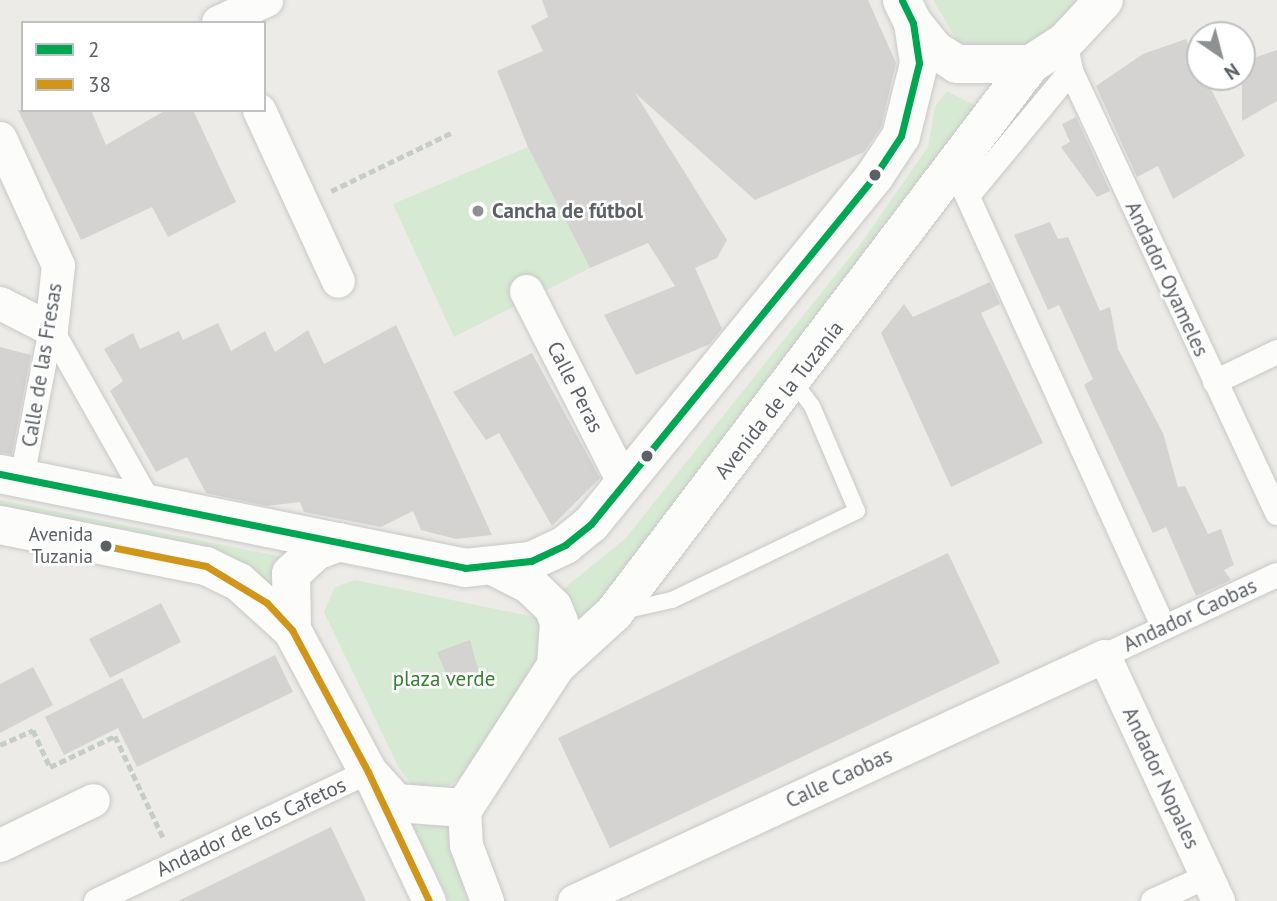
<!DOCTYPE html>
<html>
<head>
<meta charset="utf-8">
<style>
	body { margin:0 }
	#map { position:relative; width:1277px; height:901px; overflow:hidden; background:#ecebe7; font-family:"PT Sans",sans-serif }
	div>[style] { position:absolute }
	.green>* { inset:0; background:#d6e9d2 }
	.building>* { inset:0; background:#d4d3d1 }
	.path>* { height:4.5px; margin-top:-2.25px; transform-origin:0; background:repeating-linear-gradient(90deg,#c6ccc8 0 7px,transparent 0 10.5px) }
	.roads { filter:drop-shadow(0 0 2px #c8c8c8) drop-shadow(0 0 2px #c8c8c8) }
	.service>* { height:16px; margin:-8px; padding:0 8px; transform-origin:8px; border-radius:8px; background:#fcfcfb }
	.pedestrian>* { height:24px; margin:-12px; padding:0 12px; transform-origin:12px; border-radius:12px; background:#fcfcfb }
	.minor>* { height:33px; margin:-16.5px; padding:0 16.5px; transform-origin:16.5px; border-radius:16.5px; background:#fcfcfb }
	.tertiary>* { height:38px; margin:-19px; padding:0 19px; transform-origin:19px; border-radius:19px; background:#fcfcfb }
	.bus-1>* { height:7px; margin:-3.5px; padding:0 3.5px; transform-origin:3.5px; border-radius:3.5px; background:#00a651 }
	.bus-2>* { height:7px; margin:-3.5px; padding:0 3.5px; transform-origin:3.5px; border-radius:3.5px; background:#d09519 }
	.dots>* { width:19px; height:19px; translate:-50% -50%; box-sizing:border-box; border:4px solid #fff; border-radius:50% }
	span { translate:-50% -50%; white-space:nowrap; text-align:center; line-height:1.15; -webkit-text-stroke:5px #fff; paint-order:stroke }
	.bus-label { font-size:19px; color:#5c6165 }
	.right { translate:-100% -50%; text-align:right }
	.poi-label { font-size:21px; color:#5c6165; font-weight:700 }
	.left { translate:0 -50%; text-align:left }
	.street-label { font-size:21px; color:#5c6165 }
	.park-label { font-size:21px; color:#358130 }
	.legend { position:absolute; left:21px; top:21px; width:245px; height:91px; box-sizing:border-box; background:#fff; border:2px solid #bec0c1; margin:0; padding:9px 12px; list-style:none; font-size:21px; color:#5c6165 }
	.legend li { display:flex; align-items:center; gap:14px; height:35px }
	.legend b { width:35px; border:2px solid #bec0c1 }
	.north { position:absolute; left:1186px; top:21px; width:70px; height:70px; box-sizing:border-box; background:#fff; border:2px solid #bec0c1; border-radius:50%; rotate:145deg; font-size:19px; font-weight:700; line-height:28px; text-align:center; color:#5c6165 }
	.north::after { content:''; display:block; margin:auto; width:24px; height:32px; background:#8e9192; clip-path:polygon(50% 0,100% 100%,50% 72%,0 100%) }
</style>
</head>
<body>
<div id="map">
	<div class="green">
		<i style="clip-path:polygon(933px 0,1097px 0,1031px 64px,960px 46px)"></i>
		<i style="clip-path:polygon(947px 91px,986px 111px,582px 624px,562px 590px,625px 539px,862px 242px,928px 147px,935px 107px)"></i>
		<i style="clip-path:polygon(528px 147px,590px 268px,454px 337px,393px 204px)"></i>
		<i style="clip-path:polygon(0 500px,287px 558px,291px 602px,0 526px)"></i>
		<i style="clip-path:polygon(355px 580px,559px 622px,482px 760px,449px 786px,414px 788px,399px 768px,324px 612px,335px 587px)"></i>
		<i style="clip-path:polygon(448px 820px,475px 901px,450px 901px,413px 828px)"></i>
	</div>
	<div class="building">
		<i style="clip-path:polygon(542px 0,868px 0,896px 63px,881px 127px,864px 152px,755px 200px,635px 93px,727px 240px,717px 258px,695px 268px,722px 329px,710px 344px,636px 375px,604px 315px,675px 286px,648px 243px,590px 268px,528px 147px,497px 71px,543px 51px,531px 26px,548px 17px)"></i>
		<i style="clip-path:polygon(1186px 39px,1200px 77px,1205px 77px,1245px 156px,1173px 199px,1158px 166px,1137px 177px,1096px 86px,1143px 54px)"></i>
		<i style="clip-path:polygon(1277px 50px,1277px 101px,1242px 121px,1242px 62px)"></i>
		<i style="clip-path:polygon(18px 110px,91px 110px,106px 145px,166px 110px,193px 110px,236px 202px,168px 237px,152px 207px,81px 240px)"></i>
		<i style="clip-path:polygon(1076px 117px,1110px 191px,1097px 197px,1061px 147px,1070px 142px,1062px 124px)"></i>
		<i style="clip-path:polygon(1050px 222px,1058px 239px,1068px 237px,1100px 311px,1110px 307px,1118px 349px,1163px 433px,1178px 487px,1185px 486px,1208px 534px,1221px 529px,1234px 565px,1224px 570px,1231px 580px,1196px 596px,1166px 527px,1153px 533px,1084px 385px,1093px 379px,1059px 305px,1048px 310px,1014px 235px)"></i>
		<i style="clip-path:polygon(990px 282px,1000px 304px,981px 313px,1043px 443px,951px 487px,881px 333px,904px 304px,913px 317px)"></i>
		<i style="clip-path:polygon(218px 323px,231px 351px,265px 331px,275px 352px,308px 330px,324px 364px,396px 325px,492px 535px,456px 539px,421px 530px,413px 511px,381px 527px,304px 512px,300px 502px,267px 506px,206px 493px,187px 457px,156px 472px,110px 391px,123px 381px,104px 349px,133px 333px,140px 349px,179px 331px,183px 340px)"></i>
		<i style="clip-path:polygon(0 347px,31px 355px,12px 454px,0 453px)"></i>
		<i style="clip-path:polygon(532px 353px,600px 478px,552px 526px,499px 433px,486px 440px,453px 392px)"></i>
		<i style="clip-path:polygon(948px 553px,1000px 663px,610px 848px,558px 738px)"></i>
		<i style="clip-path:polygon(161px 603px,181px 642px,110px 678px,89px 639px)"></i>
		<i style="clip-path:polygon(470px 640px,479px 673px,450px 683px,437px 652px)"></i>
		<i style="clip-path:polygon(275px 655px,293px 692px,137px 767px,118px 728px,64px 755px,45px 717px,122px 678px,143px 719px)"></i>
		<i style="clip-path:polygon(33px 667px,53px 705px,0 733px,0 684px)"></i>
		<i style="clip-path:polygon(331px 827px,366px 901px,178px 901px)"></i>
	</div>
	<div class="path">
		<i style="left:331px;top:191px;width:136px;rotate:-25.8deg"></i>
		<i style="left:0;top:745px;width:36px;rotate:-24deg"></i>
		<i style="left:33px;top:730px;width:41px;rotate:65.3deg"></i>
		<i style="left:50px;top:767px;width:72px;rotate:-25.5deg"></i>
		<i style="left:115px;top:736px;width:112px;rotate:64.6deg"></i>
	</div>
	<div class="roads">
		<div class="service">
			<i style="left:623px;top:611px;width:50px;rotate:-12.7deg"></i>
			<i style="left:672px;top:600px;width:205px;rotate:-25.7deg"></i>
			<i style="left:857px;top:511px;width:114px;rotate:-113.2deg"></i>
			<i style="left:812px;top:406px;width:30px;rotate:-127deg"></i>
		</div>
		<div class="pedestrian">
			<i style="left:1065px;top:42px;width:30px;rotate:78deg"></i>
			<i style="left:1071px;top:71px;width:488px;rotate:65deg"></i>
			<i style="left:955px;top:169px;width:504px;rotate:65.52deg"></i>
			<i style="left:970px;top:193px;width:158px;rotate:-50.4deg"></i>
			<i style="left:51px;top:329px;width:201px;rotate:60.5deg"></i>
			<i style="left:1215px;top:382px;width:69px;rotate:-25.8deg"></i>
			<i style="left:22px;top:478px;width:152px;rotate:-79deg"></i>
			<i style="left:1104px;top:656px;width:191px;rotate:-25.1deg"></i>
			<i style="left:96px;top:901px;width:301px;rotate:-25.4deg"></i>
			<i style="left:1153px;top:901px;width:58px;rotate:-24.4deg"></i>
		</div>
		<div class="minor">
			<i style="left:218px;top:22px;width:53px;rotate:-24.6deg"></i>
			<i style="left:259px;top:110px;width:188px;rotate:65.2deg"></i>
			<i style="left:0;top:138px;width:140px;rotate:65.5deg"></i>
			<i style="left:58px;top:265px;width:64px;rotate:96.2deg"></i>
			<i style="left:51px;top:329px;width:57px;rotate:-153deg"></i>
			<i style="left:526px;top:291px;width:216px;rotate:63deg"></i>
			<i style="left:372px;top:780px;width:134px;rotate:64.8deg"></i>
			<i style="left:464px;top:808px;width:37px;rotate:87deg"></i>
			<i style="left:466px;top:845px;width:60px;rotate:69.4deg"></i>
			<i style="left:0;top:845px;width:103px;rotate:-25.8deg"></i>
			<i style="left:574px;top:901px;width:584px;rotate:-24.81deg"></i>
			<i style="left:1104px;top:656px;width:270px;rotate:65deg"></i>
		</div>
		<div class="tertiary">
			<i style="left:913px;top:23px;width:35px;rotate:51deg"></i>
			<i style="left:935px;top:50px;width:26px;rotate:32deg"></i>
			<i style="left:957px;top:64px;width:74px"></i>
			<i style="left:0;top:474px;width:474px;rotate:11.4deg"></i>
			<i style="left:465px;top:568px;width:66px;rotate:-6.1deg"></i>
			<i style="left:531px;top:561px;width:38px;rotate:-25deg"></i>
			<i style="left:565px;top:545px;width:33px;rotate:-39deg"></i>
			<i style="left:591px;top:524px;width:448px;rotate:-50.8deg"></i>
			<i style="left:874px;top:177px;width:49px;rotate:-56.6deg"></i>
			<i style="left:901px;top:136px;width:75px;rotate:-76.1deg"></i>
			<i style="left:919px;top:63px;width:40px;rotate:-98.5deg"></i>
			<i style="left:913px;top:23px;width:25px;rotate:-116deg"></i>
			<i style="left:0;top:525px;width:210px;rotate:11.3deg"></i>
			<i style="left:206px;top:566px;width:37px;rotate:26deg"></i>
			<i style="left:239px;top:582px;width:72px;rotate:42.2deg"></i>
			<i style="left:292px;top:630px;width:161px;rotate:61.8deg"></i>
			<i style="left:368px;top:772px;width:42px;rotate:47.9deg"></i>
			<i style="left:396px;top:803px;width:68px;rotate:4.2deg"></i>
			<i style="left:464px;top:808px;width:169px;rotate:-57.1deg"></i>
			<i style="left:556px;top:666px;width:79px;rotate:-42.4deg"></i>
			<i style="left:614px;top:613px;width:689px;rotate:-52.78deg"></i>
			<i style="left:1031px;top:64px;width:40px;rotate:-32.9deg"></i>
			<i style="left:1065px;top:42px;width:57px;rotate:-47.1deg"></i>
			<i style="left:497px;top:568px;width:36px;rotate:27deg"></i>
			<i style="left:529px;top:584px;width:33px;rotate:44deg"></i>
			<i style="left:553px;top:607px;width:16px;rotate:68deg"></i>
			<i style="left:559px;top:622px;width:44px;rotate:93.9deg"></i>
			<i style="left:292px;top:630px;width:56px;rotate:-91deg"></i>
			<i style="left:291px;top:574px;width:34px;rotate:-43deg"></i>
			<i style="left:316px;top:551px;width:25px;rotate:-21deg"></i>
		</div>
	</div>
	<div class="bus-1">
		<i style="left:0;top:474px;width:474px;rotate:11.4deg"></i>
		<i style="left:465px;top:568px;width:66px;rotate:-6.1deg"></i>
		<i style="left:531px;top:561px;width:38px;rotate:-25deg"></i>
		<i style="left:565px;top:545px;width:33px;rotate:-39deg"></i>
		<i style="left:591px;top:524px;width:448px;rotate:-50.8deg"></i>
		<i style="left:874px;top:177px;width:49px;rotate:-56.6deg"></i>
		<i style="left:901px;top:136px;width:75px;rotate:-76.1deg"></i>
		<i style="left:919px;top:63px;width:40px;rotate:-98.5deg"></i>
		<i style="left:913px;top:23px;width:25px;rotate:-116deg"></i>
	</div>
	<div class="bus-2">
		<i style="left:106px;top:546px;width:102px;rotate:11.3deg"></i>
		<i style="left:206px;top:566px;width:71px;rotate:31.2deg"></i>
		<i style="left:267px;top:603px;width:37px;rotate:47deg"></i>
		<i style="left:292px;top:630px;width:161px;rotate:61.8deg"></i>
		<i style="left:368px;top:772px;width:143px;rotate:64.7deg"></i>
	</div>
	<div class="dots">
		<i style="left:875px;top:175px;background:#5c6165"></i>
		<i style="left:478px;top:211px;background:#8e9192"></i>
		<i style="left:647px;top:456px;background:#5c6165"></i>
		<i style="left:106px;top:546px;background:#5c6165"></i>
	</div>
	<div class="bus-label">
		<span class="right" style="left:93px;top:546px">Avenida<br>Tuzania</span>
	</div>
	<div class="poi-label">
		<span class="left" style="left:492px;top:211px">Cancha de fútbol</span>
	</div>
	<div class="street-label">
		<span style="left:1167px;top:279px;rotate:65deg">Andador Oyameles</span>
		<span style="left:42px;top:365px;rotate:-81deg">Calle de las Fresas</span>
		<span style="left:575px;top:387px;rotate:63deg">Calle Peras</span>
		<span style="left:779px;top:400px;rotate:-52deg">Avenida de la Tuzanía</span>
		<span style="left:1190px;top:615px;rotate:-25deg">Andador Caobas</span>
		<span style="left:839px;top:778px;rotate:-25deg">Calle Caobas</span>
		<span style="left:1161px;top:778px;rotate:65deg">Andador Nopales</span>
		<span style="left:251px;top:827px;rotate:-25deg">Andador de los Cafetos</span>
	</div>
	<div class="park-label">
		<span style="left:444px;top:679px">plaza verde</span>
	</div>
	<ul class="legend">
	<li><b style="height:9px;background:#00a651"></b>2</li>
	<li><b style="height:9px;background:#d09519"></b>38</li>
	</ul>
	<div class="north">N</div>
</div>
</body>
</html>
